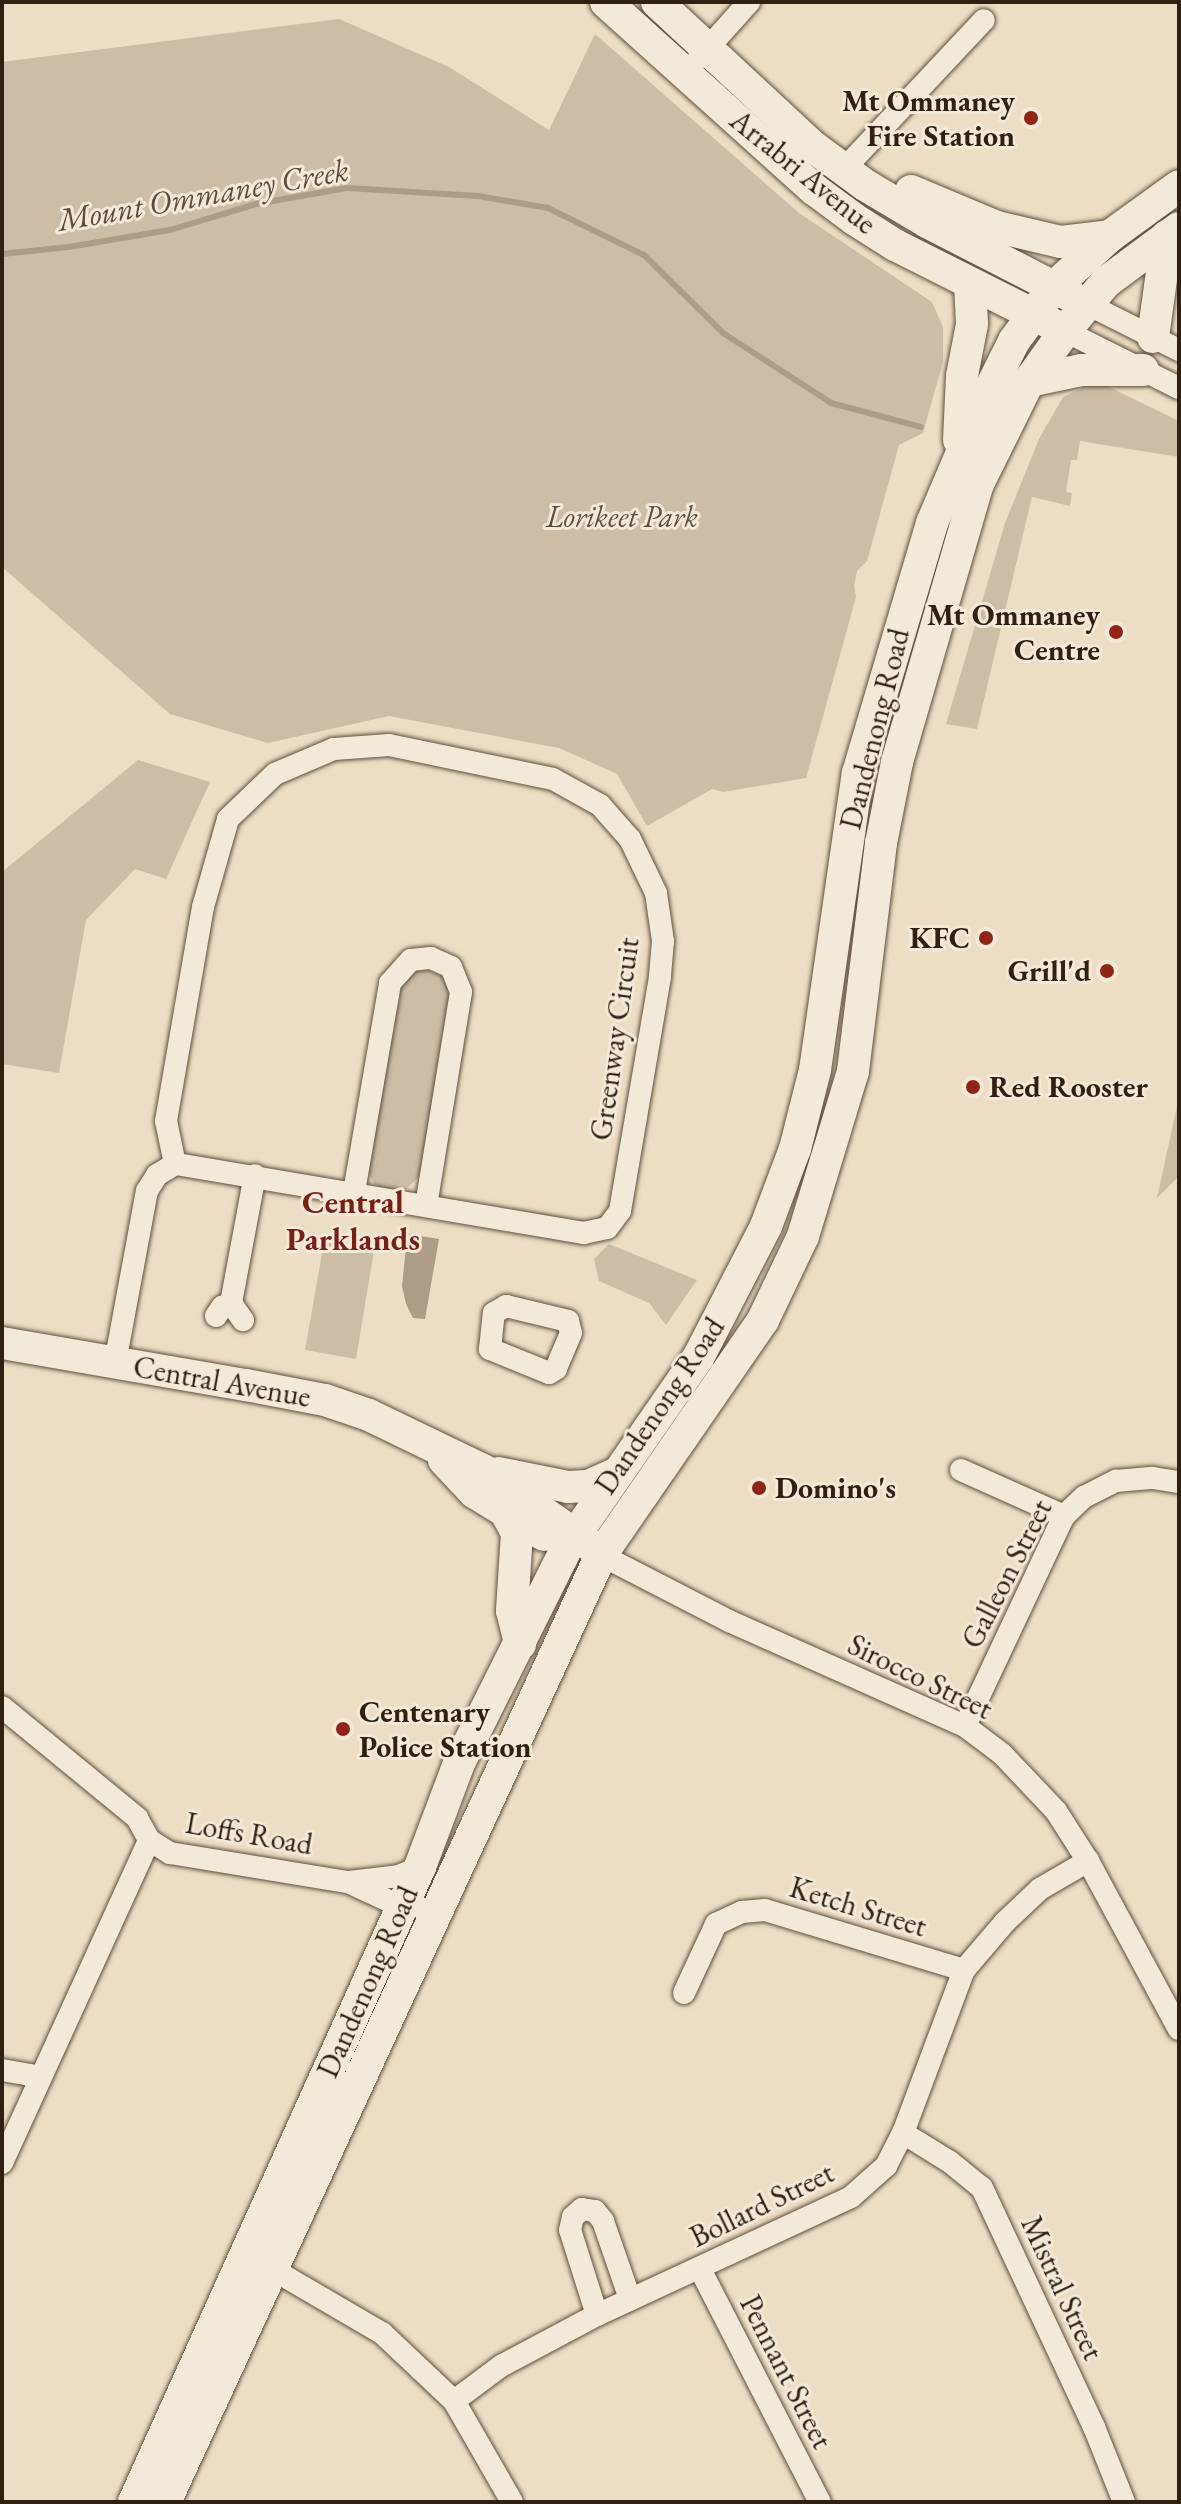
<!DOCTYPE html>
<html>
<head>
<meta charset="utf-8">
<style>
	body { margin:0 }
	#map { position:relative; width:1181px; height:2504px; overflow:hidden; background:#edddc4; font-family:"EB Garamond",serif }
	div>[style] { position:absolute }
	.green>* { inset:0; background:#cdbda6 }
	.water>* { inset:0; background:#ac9d87 }
	.stream>* { height:6px; margin:-3px; padding:0 3px; transform-origin:3px; border-radius:3px; background:#ac9d87 }
	.roads { filter:drop-shadow(0 0 2px #5e4f3e) drop-shadow(0 0 2px #5e4f3e) }
	.street>* { height:22px; margin:-11px; padding:0 11px; transform-origin:11px; border-radius:11px; background:#f3e9d9 }
	.secondary>* { height:32px; margin:-16px; padding:0 16px; transform-origin:16px; border-radius:16px; background:#f3e9d9 }
	.dots>* { width:22px; height:22px; translate:-50% -50%; box-sizing:border-box; border:4px solid #f3e9d9; border-radius:50% }
	span { translate:-50% -50%; white-space:nowrap; text-align:center; line-height:1.15; -webkit-text-stroke:6px #f3e9d9; paint-order:stroke }
	.poi-label { font-size:30px; color:#2f2012; font-weight:700 }
	.right { translate:-100% -50%; text-align:right }
	.left { translate:0 -50%; text-align:left }
	.street-label { font-size:30px; color:#2f2012 }
	.park-label { font-size:30px; color:#5e4f3e; font-style:italic }
	.water-label { font-size:32px; color:#5b4c3b; font-style:italic }
	.neighbourhood-label { font-size:32px; color:#7a1f14; font-weight:700 }
	.frame { position:absolute; inset:0; border:4px solid #2f2012; pointer-events:none }
</style>
</head>
<body>
<div id="map">
	<div class="green">
		<i style="clip-path:polygon(339px 19px,449px 67px,549px 130px,595px 34px,799px 213px,932px 302px,943px 327px,943px 362px,923px 433px,899px 445px,867px 561px,857px 571px,854px 586px,856px 597px,806px 778px,723px 792px,712px 789px,647px 826px,617px 774px,559px 748px,389px 716px,268px 743px,170px 714px,2px 567px,2px 62px)"></i>
		<i style="clip-path:polygon(1105px 385px,1179px 421px,1179px 457px,1080px 441px,1077px 460px,1071px 460px,1066px 492px,1072px 493px,1070px 506px,1032px 497px,977px 729px,946px 724px,1005px 523px,1039px 439px,1063px 397px,1087px 386px)"></i>
		<i style="clip-path:polygon(138px 760px,210px 782px,166px 879px,135px 869px,86px 920px,59px 1073px,2px 1064px,2px 872px)"></i>
		<i style="clip-path:polygon(422px 969px,444px 977px,451px 995px,420px 1176px,406px 1189px,384px 1189px,374px 1184px,367px 1169px,398px 986px,413px 970px)"></i>
		<i style="clip-path:polygon(1179px 1097px,1179px 1176px,1157px 1198px)"></i>
		<i style="clip-path:polygon(324px 1242px,374px 1250px,356px 1359px,305px 1350px)"></i>
		<i style="clip-path:polygon(609px 1244px,697px 1280px,666px 1325px,649px 1303px,599px 1281px,594px 1259px)"></i>
	</div>
	<div class="water">
		<i style="clip-path:polygon(403px 1233px,439px 1239px,425px 1319px,413px 1318px,406px 1304px,402px 1286px,406px 1247px)"></i>
	</div>
	<div class="stream">
		<i style="left:2px;top:254px;width:67px;rotate:-6deg"></i>
		<i style="left:69px;top:247px;width:102px;rotate:-9.6deg"></i>
		<i style="left:170px;top:230px;width:90px;rotate:-16.8deg"></i>
		<i style="left:256px;top:204px;width:92px;rotate:-10deg"></i>
		<i style="left:347px;top:188px;width:131px;rotate:3.5deg"></i>
		<i style="left:478px;top:196px;width:71px;rotate:9.7deg"></i>
		<i style="left:548px;top:208px;width:107px;rotate:26.1deg"></i>
		<i style="left:644px;top:255px;width:111px;rotate:44.6deg"></i>
		<i style="left:723px;top:333px;width:129px;rotate:32.9deg"></i>
		<i style="left:831px;top:403px;width:93px;rotate:14.9deg"></i>
	</div>
	<div class="roads">
		<div class="street">
			<i style="left:699px;top:58px;width:75px;rotate:-48.2deg"></i>
			<i style="left:844px;top:169px;width:204px;rotate:-46.8deg"></i>
			<i style="left:1089px;top:305px;width:101px;rotate:26.6deg"></i>
			<i style="left:1065px;top:331px;width:127px;rotate:26.6deg"></i>
			<i style="left:354px;top:1192px;width:212px;rotate:-80.2deg"></i>
			<i style="left:390px;top:983px;width:31px;rotate:-48deg"></i>
			<i style="left:411px;top:960px;width:20px;rotate:-6deg"></i>
			<i style="left:431px;top:958px;width:22px;rotate:24deg"></i>
			<i style="left:451px;top:967px;width:27px;rotate:68deg"></i>
			<i style="left:461px;top:992px;width:216px;rotate:99.3deg"></i>
			<i style="left:231px;top:1303px;width:130px;rotate:-79.4deg"></i>
			<i style="left:506px;top:1306px;width:64px;rotate:13.6deg"></i>
			<i style="left:568px;top:1321px;width:12px;rotate:76deg"></i>
			<i style="left:571px;top:1333px;width:39px;rotate:113deg"></i>
			<i style="left:556px;top:1369px;width:8px;rotate:150deg"></i>
			<i style="left:549px;top:1373px;width:64px;rotate:-157.9deg"></i>
			<i style="left:490px;top:1349px;width:36px;rotate:-84deg"></i>
			<i style="left:494px;top:1313px;width:14px;rotate:-30deg"></i>
			<i style="left:216px;top:1316px;width:11px;rotate:-56deg"></i>
			<i style="left:222px;top:1307px;width:10px;rotate:-24deg"></i>
			<i style="left:231px;top:1303px;width:21px;rotate:55deg"></i>
			<i style="left:115px;top:1363px;width:175px;rotate:-79.5deg"></i>
			<i style="left:147px;top:1191px;width:19px;rotate:-58deg"></i>
			<i style="left:157px;top:1175px;width:21px;rotate:-31deg"></i>
			<i style="left:175px;top:1164px;width:44px;rotate:-101.8deg"></i>
			<i style="left:166px;top:1121px;width:217px;rotate:-80.2deg"></i>
			<i style="left:203px;top:907px;width:91px;rotate:-74.1deg"></i>
			<i style="left:228px;top:819px;width:65px;rotate:-43.8deg"></i>
			<i style="left:275px;top:774px;width:64px;rotate:-23deg"></i>
			<i style="left:334px;top:749px;width:55px;rotate:-4.2deg"></i>
			<i style="left:389px;top:745px;width:167px;rotate:11.7deg"></i>
			<i style="left:553px;top:779px;width:54px;rotate:29deg"></i>
			<i style="left:600px;top:805px;width:45px;rotate:48.6deg"></i>
			<i style="left:630px;top:839px;width:60px;rotate:64.3deg"></i>
			<i style="left:656px;top:893px;width:49px;rotate:81.7deg"></i>
			<i style="left:663px;top:941px;width:36px;rotate:95deg"></i>
			<i style="left:660px;top:977px;width:237px;rotate:99.7deg"></i>
			<i style="left:620px;top:1211px;width:21px;rotate:127deg"></i>
			<i style="left:607px;top:1228px;width:24px;rotate:168deg"></i>
			<i style="left:584px;top:1233px;width:415px;rotate:-170.4deg"></i>
			<i style="left:961px;top:1470px;width:113px;rotate:24.1deg"></i>
			<i style="left:601px;top:1555px;width:144px;rotate:27.3deg"></i>
			<i style="left:729px;top:1621px;width:258px;rotate:24deg"></i>
			<i style="left:965px;top:1726px;width:46px;rotate:37.1deg"></i>
			<i style="left:1002px;top:1754px;width:79px;rotate:46.5deg"></i>
			<i style="left:1056px;top:1811px;width:59px;rotate:57.4deg"></i>
			<i style="left:1088px;top:1861px;width:191px;rotate:61.6deg"></i>
			<i style="left:2px;top:1707px;width:175px;rotate:39.4deg"></i>
			<i style="left:137px;top:1818px;width:25px;rotate:61deg"></i>
			<i style="left:149px;top:1840px;width:25px;rotate:32deg"></i>
			<i style="left:170px;top:1853px;width:180px;rotate:9.3deg"></i>
			<i style="left:348px;top:1882px;width:60px;rotate:24.8deg"></i>
			<i style="left:402px;top:1907px;width:15px;rotate:-4deg"></i>
			<i style="left:965px;top:1726px;width:232px;rotate:-64.8deg"></i>
			<i style="left:1064px;top:1516px;width:28px;rotate:-44deg"></i>
			<i style="left:1084px;top:1497px;width:36px;rotate:-27deg"></i>
			<i style="left:1116px;top:1481px;width:37px;rotate:-5deg"></i>
			<i style="left:1153px;top:1478px;width:26px;rotate:9deg"></i>
			<i style="left:349px;top:1882px;width:50px;rotate:-6.8deg"></i>
			<i style="left:399px;top:1876px;width:23px;rotate:-23deg"></i>
			<i style="left:684px;top:1993px;width:76px;rotate:-65.1deg"></i>
			<i style="left:716px;top:1924px;width:29px;rotate:-25deg"></i>
			<i style="left:742px;top:1912px;width:23px;rotate:-5deg"></i>
			<i style="left:765px;top:1910px;width:208px;rotate:16.8deg"></i>
			<i style="left:2px;top:2070px;width:39px;rotate:10deg"></i>
			<i style="left:903px;top:2133px;width:55px;rotate:31.7deg"></i>
			<i style="left:950px;top:2162px;width:41px;rotate:39.1deg"></i>
			<i style="left:982px;top:2188px;width:264px;rotate:64.9deg"></i>
			<i style="left:1094px;top:2427px;width:81px;rotate:68.2deg"></i>
			<i style="left:2px;top:2163px;width:355px;rotate:-65.5deg"></i>
			<i style="left:262px;top:2263px;width:139px;rotate:30.3deg"></i>
			<i style="left:382px;top:2333px;width:99px;rotate:43.4deg"></i>
			<i style="left:454px;top:2401px;width:116px;rotate:60.1deg"></i>
			<i style="left:700px;top:2269px;width:262px;rotate:62.8deg"></i>
			<i style="left:597px;top:2315px;width:89px;rotate:-107.6deg"></i>
			<i style="left:570px;top:2230px;width:13px;rotate:-77deg"></i>
			<i style="left:573px;top:2217px;width:12px;rotate:-42deg"></i>
			<i style="left:582px;top:2209px;width:13px;rotate:9deg"></i>
			<i style="left:595px;top:2211px;width:13px;rotate:51deg"></i>
			<i style="left:603px;top:2221px;width:83px;rotate:70.9deg"></i>
			<i style="left:454px;top:2401px;width:59px;rotate:-36.7deg"></i>
			<i style="left:501px;top:2366px;width:109px;rotate:-28deg"></i>
			<i style="left:597px;top:2315px;width:280px;rotate:-24.9deg"></i>
			<i style="left:851px;top:2197px;width:47px;rotate:-41.5deg"></i>
			<i style="left:886px;top:2166px;width:37px;rotate:-63deg"></i>
			<i style="left:903px;top:2133px;width:174px;rotate:-69.5deg"></i>
			<i style="left:964px;top:1970px;width:63px;rotate:-49.5deg"></i>
			<i style="left:1005px;top:1922px;width:48px;rotate:-43.3deg"></i>
			<i style="left:1040px;top:1889px;width:56px;rotate:-30.3deg"></i>
		</div>
		<div class="secondary">
			<i style="left:606px;top:2px;width:281px;rotate:42deg"></i>
			<i style="left:815px;top:190px;width:49px;rotate:36.6deg"></i>
			<i style="left:854px;top:219px;width:49px;rotate:32.4deg"></i>
			<i style="left:895px;top:245px;width:176px;rotate:26.7deg"></i>
			<i style="left:657px;top:2px;width:212px;rotate:42.9deg"></i>
			<i style="left:812px;top:146px;width:66px;rotate:36.3deg"></i>
			<i style="left:865px;top:185px;width:72px;rotate:30.8deg"></i>
			<i style="left:927px;top:222px;width:162px;rotate:27.2deg"></i>
			<i style="left:911px;top:191px;width:93px;rotate:22.7deg"></i>
			<i style="left:997px;top:227px;width:66px;rotate:13.2deg"></i>
			<i style="left:1061px;top:242px;width:49px;rotate:-7deg"></i>
			<i style="left:1153px;top:337px;width:102px;rotate:-82.1deg"></i>
			<i style="left:1029px;top:381px;width:53px;rotate:-11.9deg"></i>
			<i style="left:1081px;top:370px;width:62px"></i>
			<i style="left:959px;top:440px;width:64px;rotate:-87.3deg"></i>
			<i style="left:962px;top:376px;width:53px;rotate:-79.1deg"></i>
			<i style="left:972px;top:324px;width:41px;rotate:-92.8deg"></i>
			<i style="left:2px;top:1343px;width:248px;rotate:9.8deg"></i>
			<i style="left:246px;top:1385px;width:80px;rotate:10.8deg"></i>
			<i style="left:325px;top:1400px;width:46px;rotate:18.8deg"></i>
			<i style="left:369px;top:1415px;width:127px;rotate:25.8deg"></i>
			<i style="left:483px;top:1470px;width:132px;rotate:35.1deg"></i>
			<i style="left:444px;top:1460px;width:44px;rotate:46.8deg"></i>
			<i style="left:474px;top:1492px;width:82px;rotate:31.6deg"></i>
			<i style="left:498px;top:1473px;width:71px;rotate:11.3deg"></i>
			<i style="left:568px;top:1487px;width:20px;rotate:-3deg"></i>
			<i style="left:588px;top:1486px;width:30px;rotate:-24deg"></i>
			<i style="left:506px;top:1513px;width:23px;rotate:61deg"></i>
			<i style="left:517px;top:1533px;width:78px;rotate:93.7deg"></i>
			<i style="left:512px;top:1611px;width:34px;rotate:76deg"></i>
			<i style="left:134px;top:2502px;width:696px;rotate:-65.75deg"></i>
			<i style="left:420px;top:1867px;width:111px;rotate:-69.4deg"></i>
			<i style="left:459px;top:1763px;width:241px;rotate:-63.4deg"></i>
			<i style="left:567px;top:1547px;width:230px;rotate:-55.3deg"></i>
			<i style="left:698px;top:1358px;width:148px;rotate:-62.7deg"></i>
			<i style="left:766px;top:1226px;width:82px;rotate:-69.4deg"></i>
			<i style="left:795px;top:1149px;width:81px;rotate:-75.8deg"></i>
			<i style="left:815px;top:1070px;width:300px;rotate:-81.8deg"></i>
			<i style="left:858px;top:773px;width:261px;rotate:-73.5deg"></i>
			<i style="left:932px;top:523px;width:128px;rotate:-67deg"></i>
			<i style="left:982px;top:405px;width:72px;rotate:-63.4deg"></i>
			<i style="left:1014px;top:341px;width:67px;rotate:-53.5deg"></i>
			<i style="left:1054px;top:287px;width:76px;rotate:-42.3deg"></i>
			<i style="left:1110px;top:236px;width:85px;rotate:-35.9deg"></i>
			<i style="left:165px;top:2502px;width:1043px;rotate:-65.28deg"></i>
			<i style="left:601px;top:1555px;width:285px;rotate:-55.4deg"></i>
			<i style="left:763px;top:1320px;width:93px;rotate:-64.5deg"></i>
			<i style="left:803px;top:1236px;width:172px;rotate:-73.1deg"></i>
			<i style="left:853px;top:1071px;width:230px;rotate:-83deg"></i>
			<i style="left:881px;top:843px;width:83px;rotate:-78.8deg"></i>
			<i style="left:897px;top:762px;width:290px;rotate:-73.8deg"></i>
			<i style="left:978px;top:484px;width:115px;rotate:-63.7deg"></i>
			<i style="left:1029px;top:381px;width:62px;rotate:-54.2deg"></i>
			<i style="left:1065px;top:331px;width:64px;rotate:-50.1deg"></i>
			<i style="left:1106px;top:282px;width:91px;rotate:-36.5deg"></i>
		</div>
	</div>
	<div class="dots">
		<i style="left:1031px;top:118px;background:#8f2418"></i>
		<i style="left:1116px;top:632px;background:#8f2418"></i>
		<i style="left:986px;top:938px;background:#8f2418"></i>
		<i style="left:1107px;top:971px;background:#8f2418"></i>
		<i style="left:973px;top:1087px;background:#8f2418"></i>
		<i style="left:759px;top:1488px;background:#8f2418"></i>
		<i style="left:343px;top:1729px;background:#8f2418"></i>
	</div>
	<div class="poi-label">
		<span class="right" style="left:1015px;top:118px">Mt Ommaney<br>Fire Station</span>
		<span class="right" style="left:1100px;top:632px">Mt Ommaney<br>Centre</span>
		<span class="right" style="left:970px;top:938px">KFC</span>
		<span class="right" style="left:1091px;top:971px">Grill'd</span>
		<span class="left" style="left:989px;top:1087px">Red Rooster</span>
		<span class="left" style="left:775px;top:1488px">Domino's</span>
		<span class="left" style="left:359px;top:1729px">Centenary<br>Police Station</span>
	</div>
	<div class="street-label">
		<span style="left:803px;top:172px;rotate:39deg">Arrabri Avenue</span>
		<span style="left:875px;top:729px;rotate:-76deg">Dandenong Road</span>
		<span style="left:615px;top:1039px;rotate:-82deg">Greenway Circuit</span>
		<span style="left:222px;top:1382px;rotate:10deg">Central Avenue</span>
		<span style="left:660px;top:1406px;rotate:-56deg">Dandenong Road</span>
		<span style="left:1007px;top:1574px;rotate:-63deg">Galleon Street</span>
		<span style="left:920px;top:1677px;rotate:26deg">Sirocco Street</span>
		<span style="left:249px;top:1834px;rotate:10deg">Loffs Road</span>
		<span style="left:858px;top:1907px;rotate:17deg">Ketch Street</span>
		<span style="left:368px;top:1982px;rotate:-66deg">Dandenong Road</span>
		<span style="left:762px;top:2205px;rotate:-26deg">Bollard Street</span>
		<span style="left:1062px;top:2288px;rotate:65deg">Mistral Street</span>
		<span style="left:786px;top:2372px;rotate:63deg">Pennant Street</span>
	</div>
	<div class="park-label">
		<span style="left:622px;top:517px">Lorikeet Park</span>
	</div>
	<div class="water-label">
		<span style="left:203px;top:195px;rotate:-10deg">Mount Ommaney Creek</span>
	</div>
	<div class="neighbourhood-label">
		<span style="left:353px;top:1221px">Central<br>Parklands</span>
	</div>
	<div class="frame"></div>
</div>
</body>
</html>
